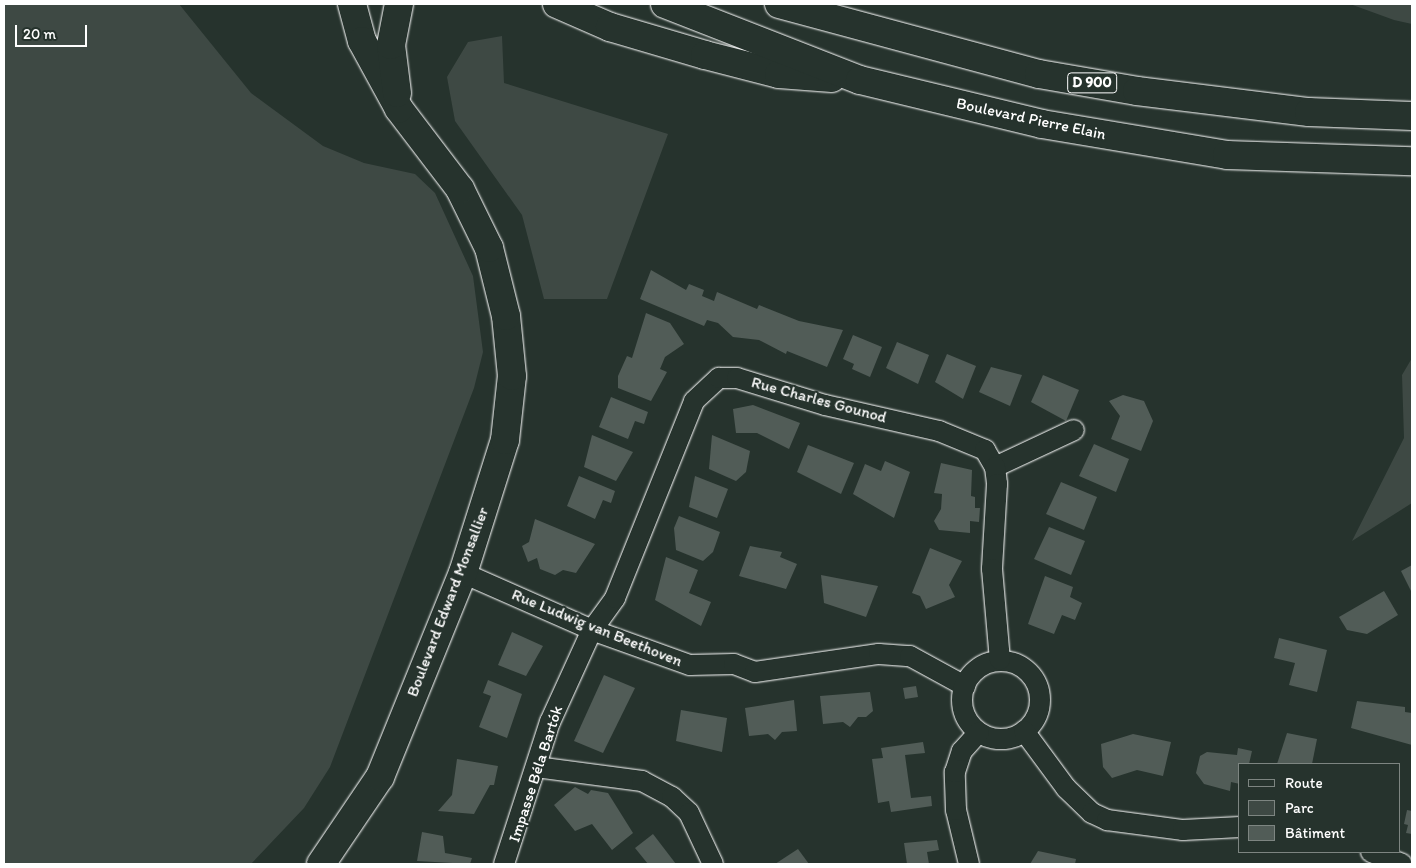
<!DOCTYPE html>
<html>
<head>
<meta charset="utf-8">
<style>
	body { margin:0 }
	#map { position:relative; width:1416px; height:868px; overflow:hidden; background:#26332d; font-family:Itim,sans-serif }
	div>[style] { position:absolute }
	.green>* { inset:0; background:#3e4944 }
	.building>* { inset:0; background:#515c57 }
	.roads { filter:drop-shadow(0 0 1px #fff) drop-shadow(0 0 1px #fff) }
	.street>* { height:20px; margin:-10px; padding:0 10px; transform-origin:10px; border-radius:10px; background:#26332d }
	.street>.ring { margin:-10px; padding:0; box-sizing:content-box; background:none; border:20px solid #26332d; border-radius:50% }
	.secondary>* { height:28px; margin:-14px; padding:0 14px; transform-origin:14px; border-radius:14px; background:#26332d }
	.primary>* { height:28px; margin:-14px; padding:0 14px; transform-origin:14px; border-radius:14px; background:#26332d }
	span { translate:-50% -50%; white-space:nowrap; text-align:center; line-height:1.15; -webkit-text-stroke:4.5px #26332d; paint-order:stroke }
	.shield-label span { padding:1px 4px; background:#26332d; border:1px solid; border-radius:4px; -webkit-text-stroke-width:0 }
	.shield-label { font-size:15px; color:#fff; font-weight:700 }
	.street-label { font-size:16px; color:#fff }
	.frame { position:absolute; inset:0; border:5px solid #fff; pointer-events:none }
	.legend { position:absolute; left:1238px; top:763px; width:162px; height:90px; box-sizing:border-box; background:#26332d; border:1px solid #7d8581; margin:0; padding:6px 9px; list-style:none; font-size:15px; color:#fff }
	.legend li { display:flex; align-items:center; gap:10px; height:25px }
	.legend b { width:25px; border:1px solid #7d8581 }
	.scale { position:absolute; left:15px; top:25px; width:72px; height:22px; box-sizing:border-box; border:2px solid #fff; border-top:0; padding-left:6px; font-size:15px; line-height:18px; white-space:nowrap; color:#fff; -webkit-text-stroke:4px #26332d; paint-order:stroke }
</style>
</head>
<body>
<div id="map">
	<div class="green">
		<i style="clip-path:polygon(4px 4px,179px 4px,251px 93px,323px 146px,364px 163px,415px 174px,435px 193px,473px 276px,483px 352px,474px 388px,330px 767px,304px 808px,251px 864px,4px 864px)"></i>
		<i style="clip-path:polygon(1350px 4px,1412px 4px,1412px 24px,1394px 20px)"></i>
		<i style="clip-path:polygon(502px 36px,504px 83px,668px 134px,607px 299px,544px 299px,522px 215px,455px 121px,447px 77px,468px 42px)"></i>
		<i style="clip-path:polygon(1412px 358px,1412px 503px,1352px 541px,1404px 438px,1402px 375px)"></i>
	</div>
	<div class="building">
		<i style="clip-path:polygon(651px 270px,686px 290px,689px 284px,704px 290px,702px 296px,714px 301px,717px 292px,757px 309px,759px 305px,799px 321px,843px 330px,827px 367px,787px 351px,786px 354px,759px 340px,733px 337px,718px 323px,707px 320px,704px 326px,640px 299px)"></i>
		<i style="clip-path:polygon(646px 313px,670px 323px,684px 344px,665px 357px,660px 369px,667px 372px,651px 401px,618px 388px,618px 376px,627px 356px,632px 358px)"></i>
		<i style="clip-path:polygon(853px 335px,882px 347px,870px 377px,852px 369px,854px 364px,843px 359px)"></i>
		<i style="clip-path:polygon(897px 342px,929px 355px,918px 384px,886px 368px)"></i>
		<i style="clip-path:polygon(947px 354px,976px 366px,963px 399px,935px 382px)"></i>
		<i style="clip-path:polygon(991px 367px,1022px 375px,1010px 406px,979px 392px)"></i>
		<i style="clip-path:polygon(1043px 375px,1079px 390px,1066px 421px,1031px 402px)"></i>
		<i style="clip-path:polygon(1123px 395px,1144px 401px,1153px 421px,1141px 451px,1111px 439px,1120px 416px,1109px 401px)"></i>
		<i style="clip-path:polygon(611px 397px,648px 412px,644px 424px,635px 421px,628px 439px,599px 427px)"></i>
		<i style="clip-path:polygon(753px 405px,800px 423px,789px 449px,757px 433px,736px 433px,733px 409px)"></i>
		<i style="clip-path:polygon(592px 435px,633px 452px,616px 481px,584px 467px)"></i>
		<i style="clip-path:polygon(712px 435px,750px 451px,746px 472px,736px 481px,709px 469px)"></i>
		<i style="clip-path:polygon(1094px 444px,1129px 459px,1116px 492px,1079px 476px)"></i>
		<i style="clip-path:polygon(808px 445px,854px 463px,841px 494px,797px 472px)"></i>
		<i style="clip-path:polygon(885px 461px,910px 472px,894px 518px,853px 494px,865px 464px,881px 471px)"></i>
		<i style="clip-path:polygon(941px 463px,972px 470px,971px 496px,975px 497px,975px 508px,980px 508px,979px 522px,970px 521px,970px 533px,939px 530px,934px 521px,941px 509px,942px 494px,934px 493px)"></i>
		<i style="clip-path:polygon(579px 476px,615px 491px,611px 503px,603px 500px,595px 519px,567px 506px)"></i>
		<i style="clip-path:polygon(695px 476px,728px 489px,717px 518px,689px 507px)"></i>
		<i style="clip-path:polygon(1061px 482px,1097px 497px,1084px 530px,1046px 514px)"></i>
		<i style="clip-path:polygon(679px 516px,720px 532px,713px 552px,703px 561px,676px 550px,674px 528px)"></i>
		<i style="clip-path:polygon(535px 519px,595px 544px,576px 573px,563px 570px,555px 575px,540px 569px,537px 558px,528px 562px,522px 546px,529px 542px)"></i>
		<i style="clip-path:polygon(1049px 527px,1085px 541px,1071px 575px,1034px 559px)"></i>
		<i style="clip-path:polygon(750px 546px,782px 552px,780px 557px,797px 564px,786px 589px,739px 576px)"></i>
		<i style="clip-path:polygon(930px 548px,962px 561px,949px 585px,955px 597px,926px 609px,920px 596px,912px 593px)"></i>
		<i style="clip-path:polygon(666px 557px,698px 570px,689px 593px,711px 602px,701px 626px,655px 600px)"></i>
		<i style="clip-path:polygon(1412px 565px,1412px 593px,1401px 571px)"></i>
		<i style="clip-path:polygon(821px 575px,878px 586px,866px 617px,824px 603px)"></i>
		<i style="clip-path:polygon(1045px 576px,1073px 587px,1070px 597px,1082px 603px,1075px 620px,1062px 615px,1054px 634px,1028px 624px)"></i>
		<i style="clip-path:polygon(1384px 591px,1398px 615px,1367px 634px,1347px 630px,1339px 617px)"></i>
		<i style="clip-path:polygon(512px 632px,543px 646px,526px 676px,498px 665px)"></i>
		<i style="clip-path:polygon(1279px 638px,1327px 650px,1317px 692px,1289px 685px,1295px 663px,1274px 658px)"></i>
		<i style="clip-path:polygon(604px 675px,635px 688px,603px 753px,574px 741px)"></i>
		<i style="clip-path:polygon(488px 680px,522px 694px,507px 738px,479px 727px,491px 696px,483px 693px)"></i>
		<i style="clip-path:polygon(916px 686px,918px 697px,905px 699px,903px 688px)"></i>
		<i style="clip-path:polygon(870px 692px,873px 711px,866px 717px,858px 717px,850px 727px,843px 722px,823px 724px,820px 696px)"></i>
		<i style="clip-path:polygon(794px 700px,797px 731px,782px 732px,775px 740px,768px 734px,749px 736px,745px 708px)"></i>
		<i style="clip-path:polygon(1357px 701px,1405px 707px,1405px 712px,1412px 713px,1412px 745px,1351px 728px)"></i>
		<i style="clip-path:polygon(681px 710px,727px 718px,722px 752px,676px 741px)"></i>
		<i style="clip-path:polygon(1287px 733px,1317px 739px,1312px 764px,1277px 764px)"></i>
		<i style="clip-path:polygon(1133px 734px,1171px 742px,1163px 776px,1137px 770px,1112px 778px,1103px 767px,1101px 744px)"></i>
		<i style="clip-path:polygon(923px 742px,925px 753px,905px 755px,908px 777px,911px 798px,931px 796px,932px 806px,891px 812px,889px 801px,878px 803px,872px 759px,883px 758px,881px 748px)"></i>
		<i style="clip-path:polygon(1238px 748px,1252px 751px,1249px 764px,1240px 764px,1240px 784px,1231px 782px,1230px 791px,1204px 784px,1196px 773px,1200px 756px,1207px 752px,1237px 755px)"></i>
		<i style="clip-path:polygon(457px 759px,498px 766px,494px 785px,490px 785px,474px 814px,438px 811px,452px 795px)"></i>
		<i style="clip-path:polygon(575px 787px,588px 794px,591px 790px,608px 793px,633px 833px,612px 850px,592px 824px,575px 831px,554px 805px)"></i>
		<i style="clip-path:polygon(1407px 810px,1412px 811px,1412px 834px,1406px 833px,1408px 825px,1404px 824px)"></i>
		<i style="clip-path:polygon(422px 832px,443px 836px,445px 853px,472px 858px,470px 864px,417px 861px)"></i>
		<i style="clip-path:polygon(653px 834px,676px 864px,648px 864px,635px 848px)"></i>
		<i style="clip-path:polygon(937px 840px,939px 850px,927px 852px,929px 864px,907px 864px,904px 843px)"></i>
		<i style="clip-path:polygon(798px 849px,809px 864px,775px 864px)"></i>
		<i style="clip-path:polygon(1038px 851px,1076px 859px,1075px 864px,1030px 864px)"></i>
	</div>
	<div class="roads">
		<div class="street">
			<i style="left:995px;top:467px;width:87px;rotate:-25.1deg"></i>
			<i style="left:463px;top:573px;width:141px;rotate:23.8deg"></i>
			<i style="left:592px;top:630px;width:104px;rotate:19.7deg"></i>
			<i style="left:690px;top:665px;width:44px;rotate:-1.3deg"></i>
			<i style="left:734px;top:664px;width:22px;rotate:21deg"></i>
			<i style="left:755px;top:672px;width:125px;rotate:-8.3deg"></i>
			<i style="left:879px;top:654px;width:31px;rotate:4deg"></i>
			<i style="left:910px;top:656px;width:63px;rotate:28.6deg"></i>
			<i class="ring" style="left:962px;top:661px;width:58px;height:58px"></i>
			<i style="left:1024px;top:731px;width:71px;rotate:53.6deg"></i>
			<i style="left:1066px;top:788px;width:36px;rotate:44deg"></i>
			<i style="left:1092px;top:813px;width:17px;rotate:25deg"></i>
			<i style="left:1107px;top:820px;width:77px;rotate:7.5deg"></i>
			<i style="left:1183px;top:830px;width:57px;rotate:-3deg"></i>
			<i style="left:536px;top:767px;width:107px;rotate:7.5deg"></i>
			<i style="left:642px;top:781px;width:34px;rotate:28deg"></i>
			<i style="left:672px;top:797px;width:23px;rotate:43deg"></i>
			<i style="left:689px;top:813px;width:56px;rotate:64.8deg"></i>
			<i style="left:1371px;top:852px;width:33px;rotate:21deg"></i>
			<i style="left:504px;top:864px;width:149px;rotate:-72.1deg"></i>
			<i style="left:550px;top:722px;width:101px;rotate:-65.5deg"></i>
			<i style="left:592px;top:630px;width:39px;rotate:-54deg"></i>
			<i style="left:615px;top:598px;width:212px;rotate:-68.1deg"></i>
			<i style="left:694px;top:401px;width:34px;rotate:-43deg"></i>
			<i style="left:719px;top:378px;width:18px"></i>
			<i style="left:737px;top:378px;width:92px;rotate:17.1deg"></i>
			<i style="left:825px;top:405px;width:117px;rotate:12.8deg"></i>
			<i style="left:939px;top:431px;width:50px;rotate:22.4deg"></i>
			<i style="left:985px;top:450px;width:20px;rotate:60deg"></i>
			<i style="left:995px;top:467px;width:17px;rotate:83deg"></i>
			<i style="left:997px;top:484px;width:85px;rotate:93.4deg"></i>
			<i style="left:992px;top:569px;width:91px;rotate:85deg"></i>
			<i style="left:969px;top:864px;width:56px;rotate:-103.5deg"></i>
			<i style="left:956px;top:810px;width:38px;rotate:-92deg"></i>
			<i style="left:955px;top:772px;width:22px;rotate:-72deg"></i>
			<i style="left:962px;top:751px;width:25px;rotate:-48deg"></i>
		</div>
		<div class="secondary">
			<i style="left:321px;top:864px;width:105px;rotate:-55.9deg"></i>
			<i style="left:380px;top:777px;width:220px;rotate:-67.9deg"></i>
			<i style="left:463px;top:573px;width:139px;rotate:-72.5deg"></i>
			<i style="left:505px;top:440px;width:64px;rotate:-83.8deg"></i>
			<i style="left:512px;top:376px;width:60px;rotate:-95.7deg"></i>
			<i style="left:506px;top:316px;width:70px;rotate:-104deg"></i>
			<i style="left:489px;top:248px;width:66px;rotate:-116.2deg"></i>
			<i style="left:460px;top:189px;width:101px;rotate:-127.3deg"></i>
		</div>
		<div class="primary">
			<i style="left:352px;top:4px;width:38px;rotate:75deg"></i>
			<i style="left:362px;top:41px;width:77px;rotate:61.4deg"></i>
			<i style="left:557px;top:4px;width:58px;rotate:23.5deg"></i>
			<i style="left:610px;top:27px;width:99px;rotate:16.4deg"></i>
			<i style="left:705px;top:55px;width:76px;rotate:14.4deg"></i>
			<i style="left:779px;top:74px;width:53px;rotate:4.3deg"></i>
			<i style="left:665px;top:4px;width:209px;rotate:21.3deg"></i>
			<i style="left:860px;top:80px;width:187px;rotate:13.6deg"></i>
			<i style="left:1042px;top:124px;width:188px;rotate:9.5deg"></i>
			<i style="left:1227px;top:155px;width:185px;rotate:1.9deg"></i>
			<i style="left:779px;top:4px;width:269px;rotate:15.1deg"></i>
			<i style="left:1039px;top:74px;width:99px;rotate:9.8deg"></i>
			<i style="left:1137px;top:91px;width:173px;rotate:7deg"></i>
			<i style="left:1309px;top:112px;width:103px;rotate:2.2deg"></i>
			<i style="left:397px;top:93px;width:48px;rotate:-97.1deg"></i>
			<i style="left:391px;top:45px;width:42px;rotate:-79deg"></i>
		</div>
	</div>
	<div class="shield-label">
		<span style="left:1092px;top:83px">D 900</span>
	</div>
	<div class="street-label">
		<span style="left:1031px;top:119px;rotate:12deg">Boulevard Pierre Elain</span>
		<span style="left:819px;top:400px;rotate:15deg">Rue Charles Gounod</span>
		<span style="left:448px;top:602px;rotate:-69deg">Boulevard Edward Monsallier</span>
		<span style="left:597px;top:628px;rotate:22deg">Rue Ludwig van Beethoven</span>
		<span style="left:536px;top:774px;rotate:-72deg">Impasse Béla Bartók</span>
	</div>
	<div class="frame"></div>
	<ul class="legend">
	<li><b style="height:6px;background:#26332d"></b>Route</li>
	<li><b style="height:14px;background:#3e4944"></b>Parc</li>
	<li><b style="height:14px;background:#515c57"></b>Bâtiment</li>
	</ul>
	<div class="scale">20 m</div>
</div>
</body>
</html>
